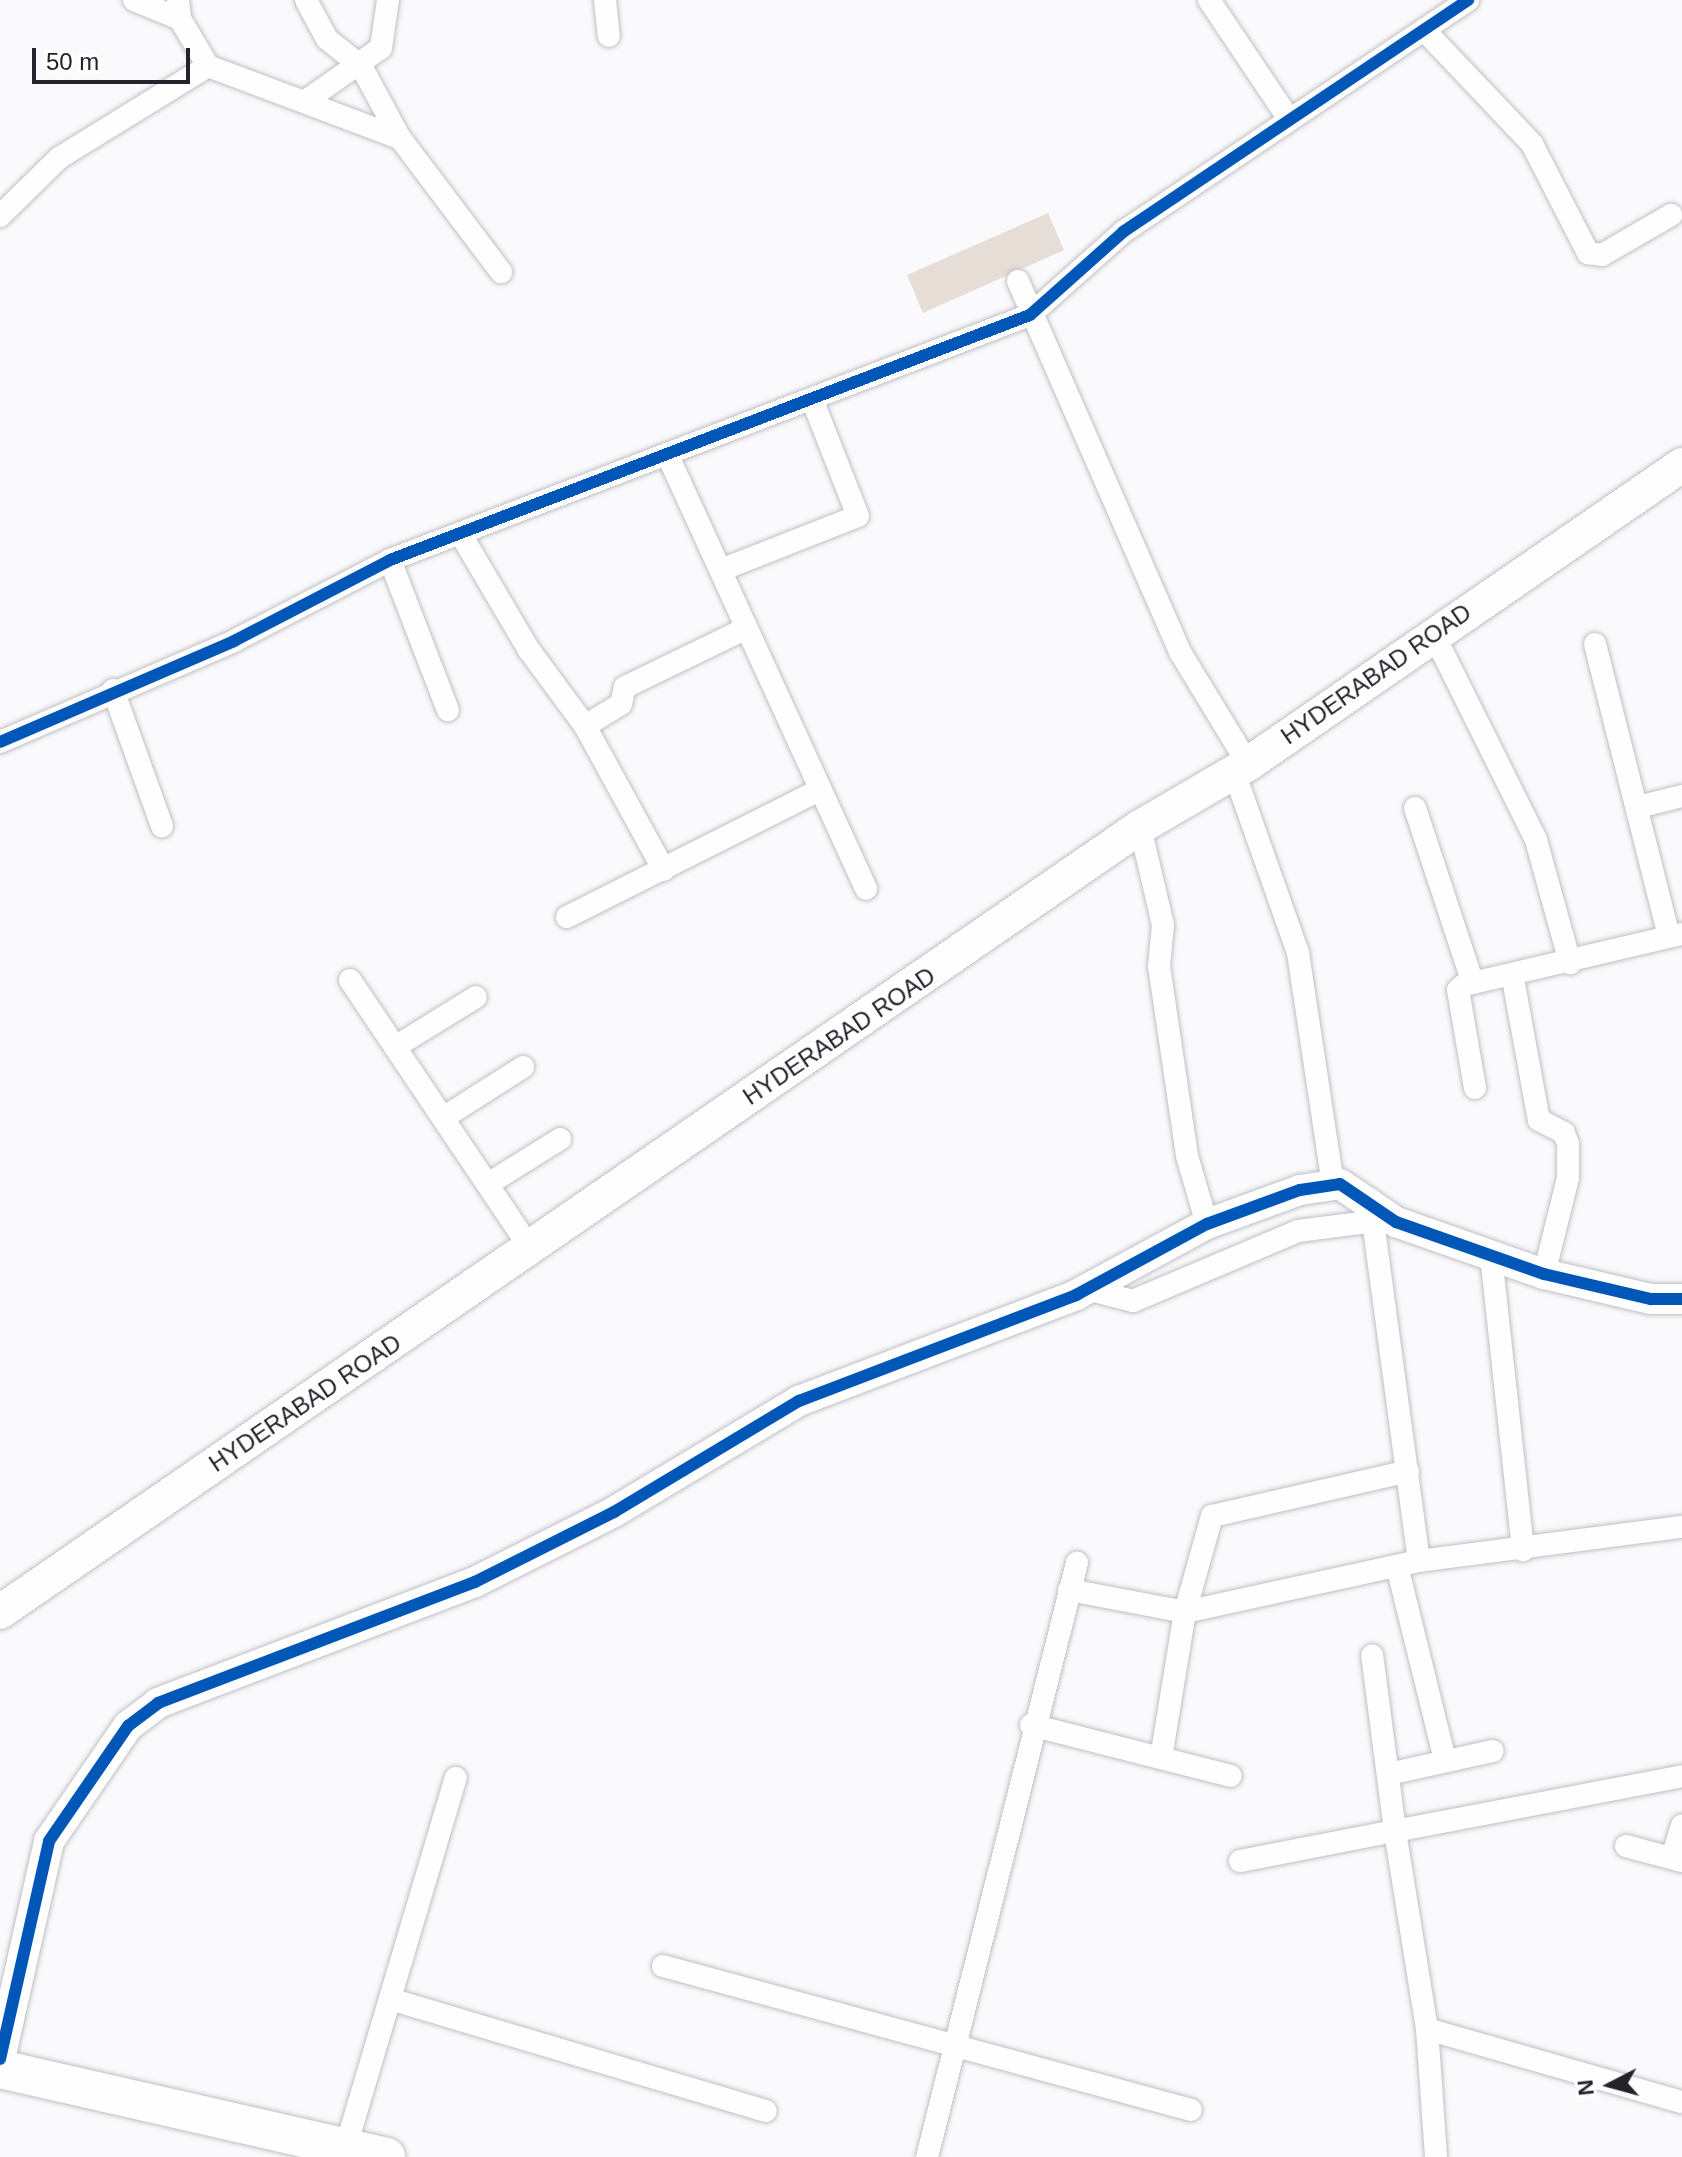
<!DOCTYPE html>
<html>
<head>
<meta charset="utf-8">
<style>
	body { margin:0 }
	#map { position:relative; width:1682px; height:2157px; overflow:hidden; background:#faf9fc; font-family:Helvetica,sans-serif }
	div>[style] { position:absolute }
	.building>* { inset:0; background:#e6ded6 }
	.roads { filter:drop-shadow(0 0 2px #c1bfc4) drop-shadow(0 0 2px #c1bfc4) }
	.street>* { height:22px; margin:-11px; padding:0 11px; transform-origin:11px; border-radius:11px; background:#fefeff }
	.secondary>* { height:30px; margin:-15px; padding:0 15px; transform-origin:15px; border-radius:15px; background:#fefeff }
	.primary>* { height:34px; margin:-17px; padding:0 17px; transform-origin:17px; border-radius:17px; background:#fefeff }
	.highway>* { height:38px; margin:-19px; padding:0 19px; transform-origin:19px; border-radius:19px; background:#fefeff }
	.cycleway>* { height:12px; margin:-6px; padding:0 6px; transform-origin:6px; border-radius:6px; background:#0057b8 }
	span { translate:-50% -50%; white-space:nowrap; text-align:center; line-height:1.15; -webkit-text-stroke:6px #fff; paint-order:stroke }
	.street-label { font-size:24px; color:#25222b }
	.north { position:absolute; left:1570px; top:2045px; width:80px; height:80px; -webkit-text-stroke:6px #fff; paint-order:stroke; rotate:264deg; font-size:22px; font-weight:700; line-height:32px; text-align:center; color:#25222b }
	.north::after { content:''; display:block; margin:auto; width:28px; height:36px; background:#25222b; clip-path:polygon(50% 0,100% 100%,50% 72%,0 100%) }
	.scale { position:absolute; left:32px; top:48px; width:158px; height:36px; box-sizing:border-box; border:4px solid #25222b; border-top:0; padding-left:10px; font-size:24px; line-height:28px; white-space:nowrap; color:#25222b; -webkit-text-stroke:6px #fff; paint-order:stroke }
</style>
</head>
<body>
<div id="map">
	<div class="building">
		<i style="clip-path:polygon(1048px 213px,1064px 250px,923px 313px,907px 275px)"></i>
	</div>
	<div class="roads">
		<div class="street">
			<i style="left:134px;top:0;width:50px;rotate:22.4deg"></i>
			<i style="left:178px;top:0;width:19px;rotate:84deg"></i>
			<i style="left:180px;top:19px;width:55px;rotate:59.2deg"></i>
			<i style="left:306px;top:0;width:44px;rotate:61.7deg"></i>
			<i style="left:327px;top:39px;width:43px;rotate:38.5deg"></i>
			<i style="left:361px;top:66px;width:82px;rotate:61.6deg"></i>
			<i style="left:605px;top:0;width:36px;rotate:84deg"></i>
			<i style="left:1209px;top:0;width:143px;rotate:56.1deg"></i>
			<i style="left:1424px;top:30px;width:157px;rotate:46.5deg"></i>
			<i style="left:1532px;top:144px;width:123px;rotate:62.8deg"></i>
			<i style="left:1588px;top:253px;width:14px;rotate:8deg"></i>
			<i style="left:1602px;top:255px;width:80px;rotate:-30.1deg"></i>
			<i style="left:307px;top:100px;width:90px;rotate:-35.1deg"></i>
			<i style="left:381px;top:48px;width:49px;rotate:-81.7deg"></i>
			<i style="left:0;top:216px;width:83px;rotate:-44.5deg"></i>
			<i style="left:59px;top:158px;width:175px;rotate:-31.7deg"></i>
			<i style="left:208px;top:66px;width:205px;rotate:20.6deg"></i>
			<i style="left:400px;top:138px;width:168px;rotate:53deg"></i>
			<i style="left:1018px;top:281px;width:405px;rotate:66.4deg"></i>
			<i style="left:1180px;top:652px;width:131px;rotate:58.7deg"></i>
			<i style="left:668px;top:456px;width:476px;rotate:65.4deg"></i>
			<i style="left:460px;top:533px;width:136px;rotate:59.5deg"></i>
			<i style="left:529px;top:650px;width:94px;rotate:53.6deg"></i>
			<i style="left:585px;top:726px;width:164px;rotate:61.3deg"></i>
			<i style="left:390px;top:560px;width:161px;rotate:68.9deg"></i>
			<i style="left:721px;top:570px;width:147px;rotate:-21.5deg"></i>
			<i style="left:858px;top:516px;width:123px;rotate:-111.5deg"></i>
			<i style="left:1433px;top:633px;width:231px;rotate:63.5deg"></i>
			<i style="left:1536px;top:840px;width:128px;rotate:74.5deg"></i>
			<i style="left:1595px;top:644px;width:301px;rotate:75.8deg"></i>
			<i style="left:113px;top:690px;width:145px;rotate:70.2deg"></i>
			<i style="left:585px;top:726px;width:42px;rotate:-31.4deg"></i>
			<i style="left:621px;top:704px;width:17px;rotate:-77deg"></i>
			<i style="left:625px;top:687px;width:131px;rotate:-25.8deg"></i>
			<i style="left:0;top:742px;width:255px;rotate:-23.3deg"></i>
			<i style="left:234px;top:641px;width:176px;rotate:-27.4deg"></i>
			<i style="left:390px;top:560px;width:685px;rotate:-20.95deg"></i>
			<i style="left:1030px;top:315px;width:125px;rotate:-41.7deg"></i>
			<i style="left:1123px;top:232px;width:416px;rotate:-33.9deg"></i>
			<i style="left:1234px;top:772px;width:192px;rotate:70.5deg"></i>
			<i style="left:1298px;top:953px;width:235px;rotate:81.4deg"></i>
			<i style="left:1638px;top:807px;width:45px;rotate:-14deg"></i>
			<i style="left:1415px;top:808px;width:184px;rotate:71.7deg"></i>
			<i style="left:1140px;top:827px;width:101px;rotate:76.8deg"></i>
			<i style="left:1163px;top:925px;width:41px;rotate:95.6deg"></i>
			<i style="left:1159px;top:966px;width:192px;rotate:81.6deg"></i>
			<i style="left:1187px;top:1156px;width:71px;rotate:73.6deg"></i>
			<i style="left:567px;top:917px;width:282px;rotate:-26.7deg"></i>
			<i style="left:1513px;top:979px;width:143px;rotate:79.6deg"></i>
			<i style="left:1539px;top:1120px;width:28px;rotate:27deg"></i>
			<i style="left:1564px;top:1133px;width:12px;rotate:70deg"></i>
			<i style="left:1568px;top:1144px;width:34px;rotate:90deg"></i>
			<i style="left:1568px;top:1178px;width:99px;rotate:104deg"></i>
			<i style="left:350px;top:980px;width:324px;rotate:56.1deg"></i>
			<i style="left:395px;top:1047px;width:95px;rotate:-31.7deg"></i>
			<i style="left:1475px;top:1088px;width:99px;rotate:-99.8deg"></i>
			<i style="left:1458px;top:990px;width:8px;rotate:-40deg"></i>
			<i style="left:1464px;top:985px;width:224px;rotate:-13.2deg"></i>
			<i style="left:443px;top:1118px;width:95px;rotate:-32.5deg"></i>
			<i style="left:488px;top:1184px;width:85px;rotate:-32deg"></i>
			<i style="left:1370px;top:1199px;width:365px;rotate:82.3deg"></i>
			<i style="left:1491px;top:1255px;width:297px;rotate:83.8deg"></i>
			<i style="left:1087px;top:1289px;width:48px;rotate:14.6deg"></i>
			<i style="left:1133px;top:1301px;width:179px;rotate:-23deg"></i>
			<i style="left:1298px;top:1231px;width:87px;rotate:-7.3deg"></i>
			<i style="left:1397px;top:1566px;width:200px;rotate:76.1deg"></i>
			<i style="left:1069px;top:1590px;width:118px;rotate:10.7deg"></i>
			<i style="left:1185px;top:1612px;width:239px;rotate:-12.3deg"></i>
			<i style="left:1419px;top:1561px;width:265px;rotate:-7.4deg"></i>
			<i style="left:1031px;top:1725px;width:206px;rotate:14.3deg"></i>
			<i style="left:1161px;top:1758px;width:148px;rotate:-80.7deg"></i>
			<i style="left:1185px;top:1612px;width:100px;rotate:-74.3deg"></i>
			<i style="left:1212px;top:1516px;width:201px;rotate:-12.9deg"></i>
			<i style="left:1393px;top:1773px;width:102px;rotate:-12.4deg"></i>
			<i style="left:1626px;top:1846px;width:58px;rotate:15deg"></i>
			<i style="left:1672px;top:1858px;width:34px;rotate:-73deg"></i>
			<i style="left:1240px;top:1861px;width:158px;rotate:-11deg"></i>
			<i style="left:1395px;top:1831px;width:177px;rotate:-97.4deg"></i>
			<i style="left:663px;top:1966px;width:547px;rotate:15.26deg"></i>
			<i style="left:390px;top:1999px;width:392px;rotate:16.6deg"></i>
			<i style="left:1427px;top:2029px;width:265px;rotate:16deg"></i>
			<i style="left:346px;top:2146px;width:384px;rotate:-73.4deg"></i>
			<i style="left:927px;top:2157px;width:613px;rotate:-75.83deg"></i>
			<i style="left:1436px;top:2157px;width:128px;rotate:-94deg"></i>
			<i style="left:1427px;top:2029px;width:201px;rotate:-99.2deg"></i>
			<i style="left:1395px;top:1831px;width:292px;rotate:-10.8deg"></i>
		</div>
		<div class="secondary">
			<i style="left:0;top:2059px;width:223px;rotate:-77.3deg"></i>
			<i style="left:49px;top:1841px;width:140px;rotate:-55.5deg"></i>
			<i style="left:128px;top:1726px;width:38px;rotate:-37deg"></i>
			<i style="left:158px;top:1703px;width:339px;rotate:-20.9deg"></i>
			<i style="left:475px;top:1582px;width:156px;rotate:-26.7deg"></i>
			<i style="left:614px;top:1512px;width:216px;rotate:-31deg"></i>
			<i style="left:799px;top:1401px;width:297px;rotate:-20.9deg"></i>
			<i style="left:1076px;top:1295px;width:149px;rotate:-28.5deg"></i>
			<i style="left:1207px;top:1224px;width:99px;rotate:-20.1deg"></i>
			<i style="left:1300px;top:1190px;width:40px;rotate:-8.5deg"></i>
			<i style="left:1340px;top:1184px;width:68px;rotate:34.2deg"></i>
			<i style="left:1396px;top:1222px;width:157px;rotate:19.4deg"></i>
			<i style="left:1544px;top:1274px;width:110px;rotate:13.2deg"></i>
			<i style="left:1651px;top:1299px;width:31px"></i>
		</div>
		<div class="primary">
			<i style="left:0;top:1612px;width:1384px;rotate:-34.55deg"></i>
			<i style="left:1140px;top:827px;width:125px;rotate:-30.3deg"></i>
			<i style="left:1248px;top:764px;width:527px;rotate:-34.56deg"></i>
		</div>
		<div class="highway">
			<i style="left:0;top:2069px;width:396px;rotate:12.8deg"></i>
		</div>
	</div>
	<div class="cycleway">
		<i style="left:0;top:742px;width:255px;rotate:-23.3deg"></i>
		<i style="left:234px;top:641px;width:176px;rotate:-27.4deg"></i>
		<i style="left:390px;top:560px;width:685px;rotate:-20.95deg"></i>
		<i style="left:1030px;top:315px;width:125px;rotate:-41.7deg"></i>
		<i style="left:1123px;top:232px;width:416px;rotate:-33.9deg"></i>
		<i style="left:0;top:2059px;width:223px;rotate:-77.3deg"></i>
		<i style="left:49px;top:1841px;width:140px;rotate:-55.5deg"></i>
		<i style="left:128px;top:1726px;width:38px;rotate:-37deg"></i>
		<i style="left:158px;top:1703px;width:339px;rotate:-20.9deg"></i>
		<i style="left:475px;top:1582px;width:156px;rotate:-26.7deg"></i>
		<i style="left:614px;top:1512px;width:216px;rotate:-31deg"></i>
		<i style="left:799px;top:1401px;width:297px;rotate:-20.9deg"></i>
		<i style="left:1076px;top:1295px;width:149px;rotate:-28.5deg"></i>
		<i style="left:1207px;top:1224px;width:99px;rotate:-20.1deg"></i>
		<i style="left:1300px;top:1190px;width:40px;rotate:-8.5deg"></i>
		<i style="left:1340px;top:1184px;width:68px;rotate:34.2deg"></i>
		<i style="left:1396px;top:1222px;width:157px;rotate:19.4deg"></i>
		<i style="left:1544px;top:1274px;width:110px;rotate:13.2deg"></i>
		<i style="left:1651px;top:1299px;width:31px"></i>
	</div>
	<div class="street-label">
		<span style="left:1376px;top:674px;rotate:-35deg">HYDERABAD ROAD</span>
		<span style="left:839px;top:1036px;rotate:-34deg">HYDERABAD ROAD</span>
		<span style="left:305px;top:1403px;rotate:-34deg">HYDERABAD ROAD</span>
	</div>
	<div class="north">N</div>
	<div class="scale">50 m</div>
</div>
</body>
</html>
